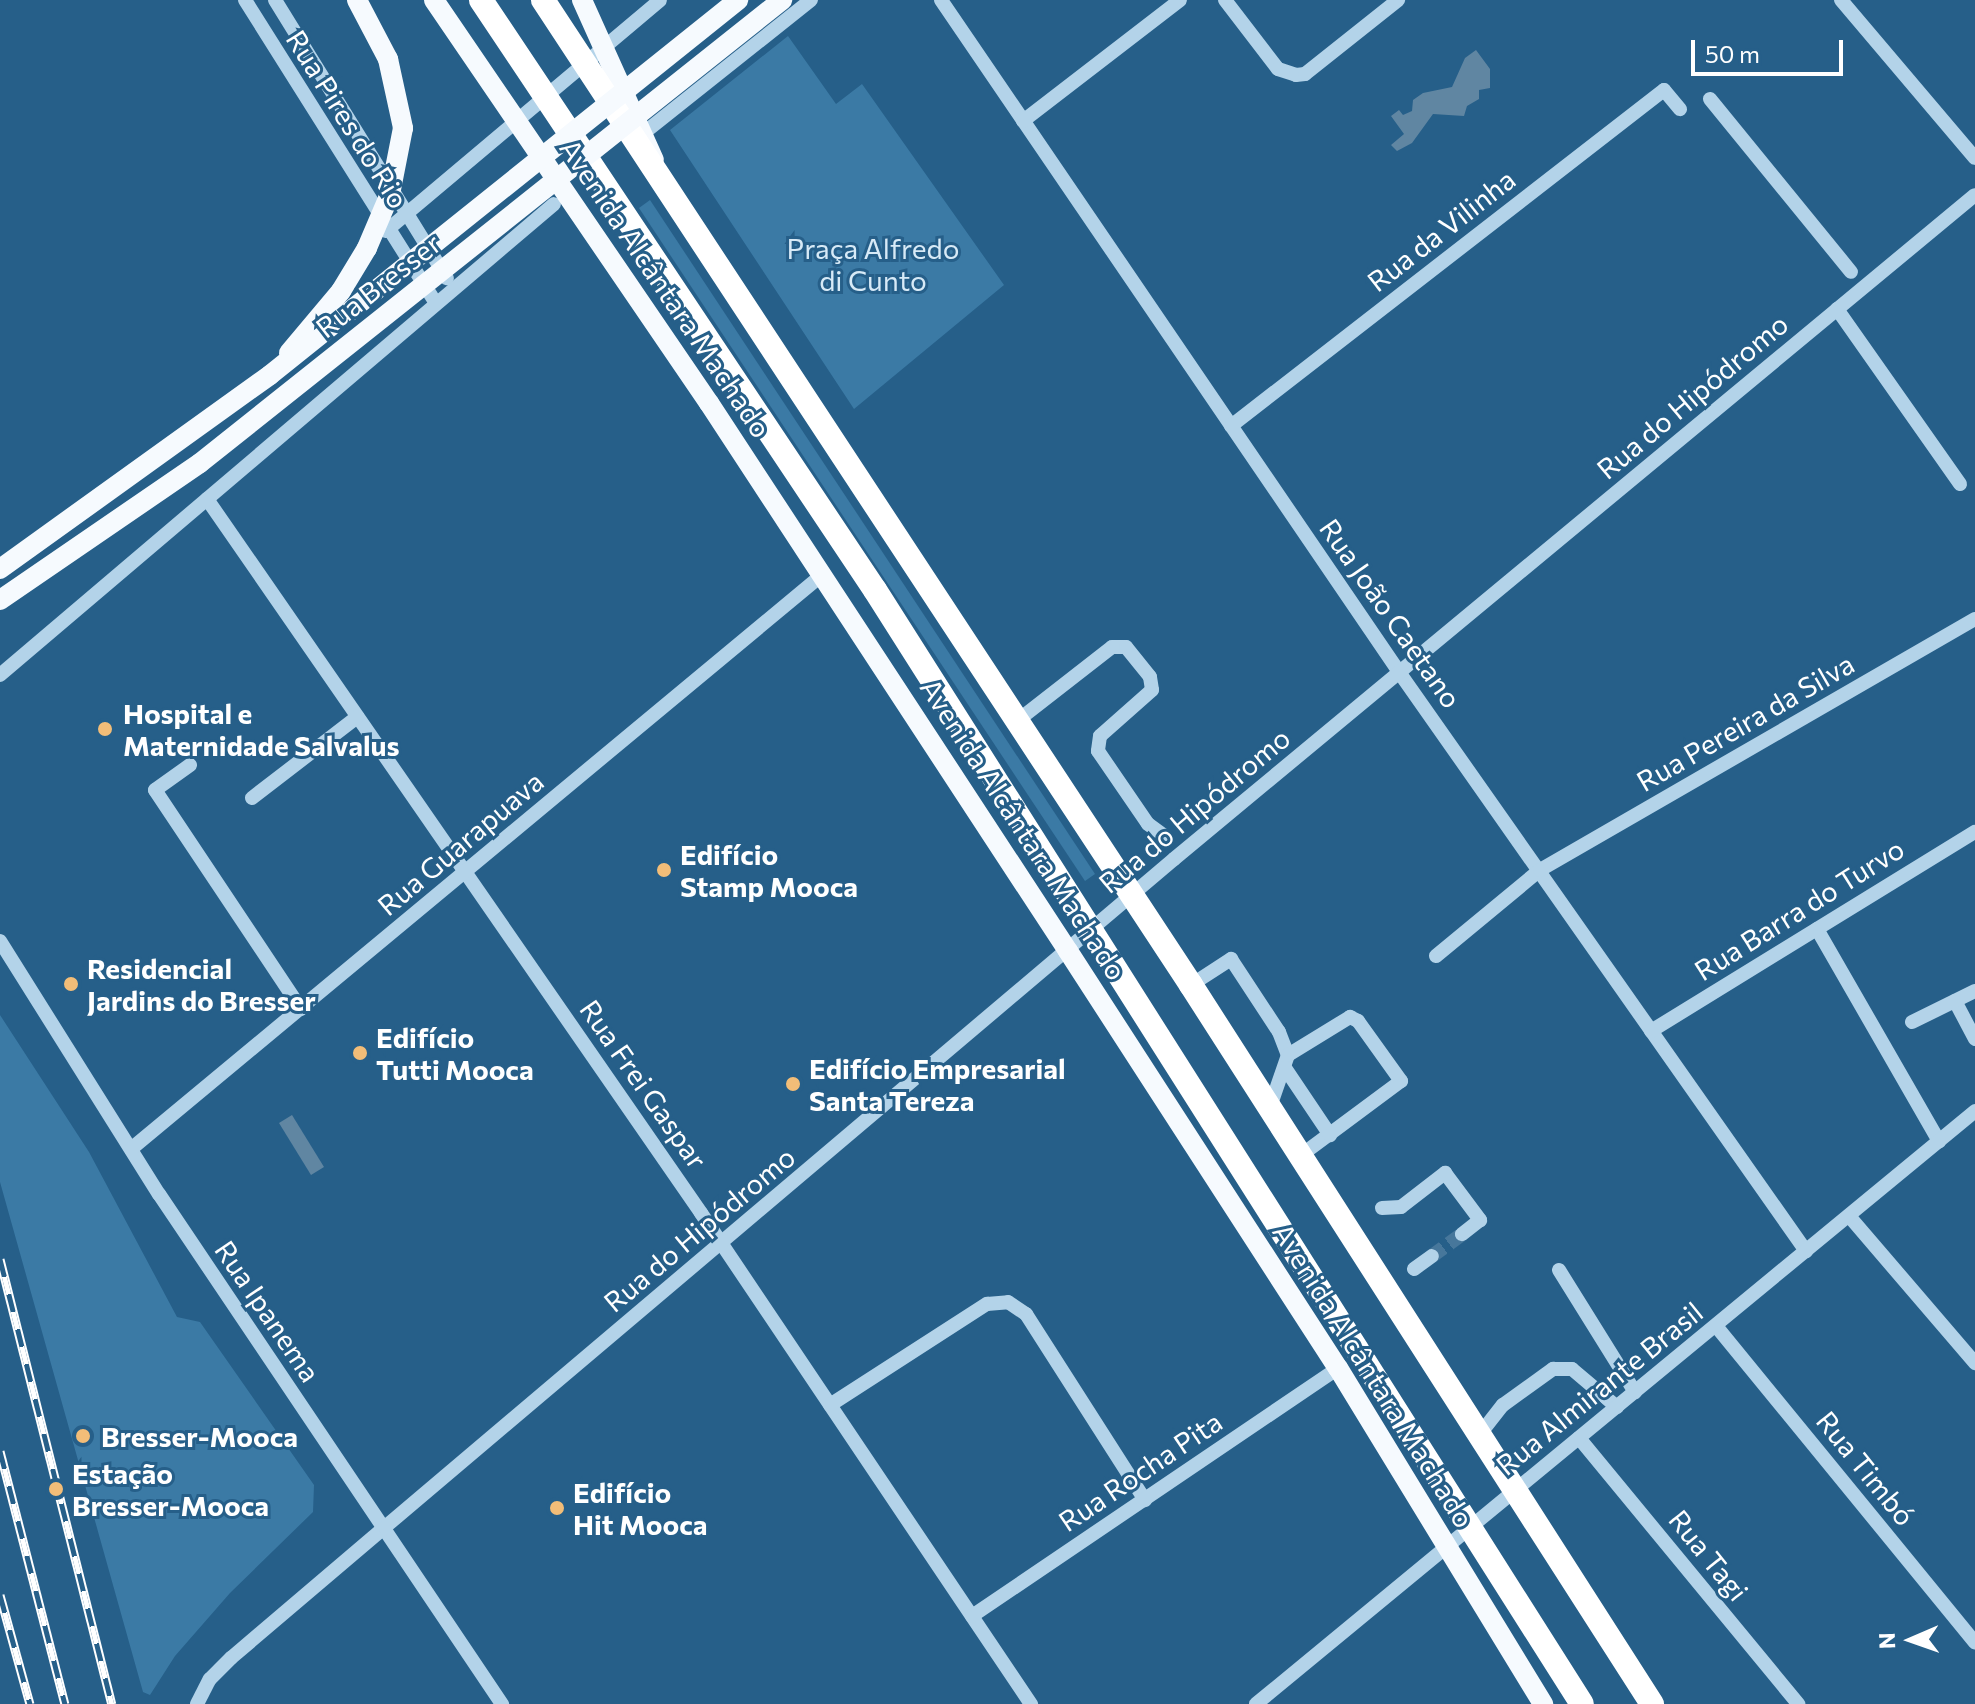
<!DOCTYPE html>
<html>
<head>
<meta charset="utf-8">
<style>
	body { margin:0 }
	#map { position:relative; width:1975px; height:1704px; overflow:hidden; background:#265f89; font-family:Commissioner,sans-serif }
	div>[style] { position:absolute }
	.green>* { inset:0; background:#3b7aa5 }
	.water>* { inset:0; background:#6086a2 }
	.minor-tunnel>* { height:14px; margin-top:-7px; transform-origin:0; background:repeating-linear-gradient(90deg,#47779b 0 14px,transparent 0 21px) }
	.minor>* { height:14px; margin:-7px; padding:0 7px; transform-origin:7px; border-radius:7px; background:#b3d3e9 }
	.major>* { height:20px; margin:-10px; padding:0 10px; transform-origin:10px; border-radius:10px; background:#f6fafe }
	.highway>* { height:24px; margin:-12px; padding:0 12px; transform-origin:12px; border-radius:12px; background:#fff }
	.rail>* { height:9px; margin-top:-4.5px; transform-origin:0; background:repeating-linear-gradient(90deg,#265f89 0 18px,#fff 0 36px); box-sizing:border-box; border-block:2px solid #fff }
	.major-bridge>* { height:20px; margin:-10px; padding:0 10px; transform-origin:10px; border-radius:10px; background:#f6fafe }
	.dots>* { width:22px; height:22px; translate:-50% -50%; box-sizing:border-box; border:4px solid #265f89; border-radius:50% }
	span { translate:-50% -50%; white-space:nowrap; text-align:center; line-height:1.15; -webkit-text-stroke:6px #265f89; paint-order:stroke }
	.street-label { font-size:28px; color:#fff }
	.park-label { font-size:28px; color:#d7eaf7 }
	.poi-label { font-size:28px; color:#fff; font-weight:700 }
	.left { translate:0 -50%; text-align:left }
	.north { position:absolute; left:1871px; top:1600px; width:80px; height:80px; -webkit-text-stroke:6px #265f89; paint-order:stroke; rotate:268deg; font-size:22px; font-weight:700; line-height:32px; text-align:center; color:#fff }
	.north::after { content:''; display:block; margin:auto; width:28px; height:36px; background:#fff; clip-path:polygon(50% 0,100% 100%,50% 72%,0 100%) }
	.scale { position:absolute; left:1691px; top:40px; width:152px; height:36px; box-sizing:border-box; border:4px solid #fff; border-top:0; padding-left:10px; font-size:24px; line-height:28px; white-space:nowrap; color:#fff; -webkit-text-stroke:6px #265f89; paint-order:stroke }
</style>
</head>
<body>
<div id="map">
	<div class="green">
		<i style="clip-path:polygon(788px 36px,836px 104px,862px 84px,1004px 285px,854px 409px,670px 130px)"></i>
		<i style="clip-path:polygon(650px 200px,1095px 874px,1085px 881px,639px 208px)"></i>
		<i style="clip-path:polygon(0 1015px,89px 1152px,177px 1317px,200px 1322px,314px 1485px,313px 1512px,230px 1593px,175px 1656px,150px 1695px,143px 1692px,0 1182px)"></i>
	</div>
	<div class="water">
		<i style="clip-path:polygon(1476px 50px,1490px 69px,1490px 88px,1479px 90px,1479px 99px,1467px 106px,1464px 116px,1433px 114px,1412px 143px,1397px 151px,1391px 145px,1404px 134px,1391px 116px,1399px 110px,1403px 115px,1412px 111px,1413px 100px,1423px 93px,1452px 87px,1465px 58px)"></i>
		<i style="clip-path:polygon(292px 1115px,324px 1167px,311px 1175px,279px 1123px)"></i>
	</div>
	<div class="minor-tunnel">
		<i style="left:1432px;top:1256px;width:37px;rotate:-36deg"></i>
	</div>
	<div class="minor">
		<i style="left:245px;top:0;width:358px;rotate:57.8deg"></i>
		<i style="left:275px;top:0;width:327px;rotate:58.3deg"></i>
		<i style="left:941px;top:0;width:813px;rotate:55.72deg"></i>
		<i style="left:1399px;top:672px;width:708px;rotate:54.9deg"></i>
		<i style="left:1225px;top:0;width:87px;rotate:52.5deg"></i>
		<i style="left:1278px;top:69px;width:19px;rotate:18deg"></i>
		<i style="left:1296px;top:75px;width:9px;rotate:-6deg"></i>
		<i style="left:1305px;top:74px;width:119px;rotate:-38.5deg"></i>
		<i style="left:1841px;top:0;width:207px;rotate:49.7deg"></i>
		<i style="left:1710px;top:99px;width:223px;rotate:50.8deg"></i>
		<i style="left:1023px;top:121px;width:198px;rotate:-37.6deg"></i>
		<i style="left:645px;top:132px;width:212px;rotate:-38.5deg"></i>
		<i style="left:386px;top:231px;width:358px;rotate:-40.1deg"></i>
		<i style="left:1837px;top:309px;width:214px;rotate:54.9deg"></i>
		<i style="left:1231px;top:426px;width:548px;rotate:-37.81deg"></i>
		<i style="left:1664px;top:90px;width:25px;rotate:50deg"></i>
		<i style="left:207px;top:499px;width:868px;rotate:55.32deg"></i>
		<i style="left:701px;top:1213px;width:592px;rotate:56.1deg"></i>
		<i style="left:0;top:675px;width:727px;rotate:-40.37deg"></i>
		<i style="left:1017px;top:721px;width:120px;rotate:-37.9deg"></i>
		<i style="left:1112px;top:647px;width:14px"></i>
		<i style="left:1126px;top:647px;width:38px;rotate:51deg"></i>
		<i style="left:1150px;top:677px;width:13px;rotate:81deg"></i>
		<i style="left:1152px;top:690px;width:69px;rotate:138.5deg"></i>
		<i style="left:1100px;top:736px;width:15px;rotate:98deg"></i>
		<i style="left:1098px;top:751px;width:88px;rotate:55.6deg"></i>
		<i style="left:1148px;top:824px;width:19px;rotate:36deg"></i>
		<i style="left:190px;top:765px;width:43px;rotate:144.5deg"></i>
		<i style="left:155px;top:790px;width:263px;rotate:56.3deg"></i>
		<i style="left:252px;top:798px;width:133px;rotate:-37.6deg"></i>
		<i style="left:1817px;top:929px;width:245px;rotate:60.1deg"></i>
		<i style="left:0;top:941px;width:299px;rotate:57.9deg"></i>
		<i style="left:159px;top:1194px;width:615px;rotate:56.08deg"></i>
		<i style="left:1436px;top:956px;width:135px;rotate:-39.6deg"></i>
		<i style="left:1540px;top:870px;width:502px;rotate:-29.99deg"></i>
		<i style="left:1191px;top:985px;width:48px;rotate:-33deg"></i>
		<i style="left:1231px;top:959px;width:87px;rotate:56.7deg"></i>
		<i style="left:1279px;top:1032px;width:25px;rotate:69deg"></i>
		<i style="left:1288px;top:1055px;width:55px;rotate:109.1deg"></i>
		<i style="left:1955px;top:1001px;width:43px;rotate:62.2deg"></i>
		<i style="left:1912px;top:1022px;width:70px;rotate:-26.2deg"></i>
		<i style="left:1651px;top:1031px;width:380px;rotate:-31.6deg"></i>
		<i style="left:1288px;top:1055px;width:73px;rotate:-31.5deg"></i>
		<i style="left:1350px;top:1017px;width:9px;rotate:27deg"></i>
		<i style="left:1358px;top:1021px;width:74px;rotate:54.4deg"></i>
		<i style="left:1401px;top:1081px;width:126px;rotate:143.4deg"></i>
		<i style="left:1285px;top:1068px;width:81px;rotate:56.1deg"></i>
		<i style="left:131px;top:1149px;width:898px;rotate:-39.72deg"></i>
		<i style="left:1382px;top:1208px;width:19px;rotate:-3deg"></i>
		<i style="left:1401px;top:1207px;width:56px;rotate:-37.7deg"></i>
		<i style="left:1445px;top:1173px;width:59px;rotate:53.3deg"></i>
		<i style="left:1480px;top:1220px;width:23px;rotate:142deg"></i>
		<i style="left:1849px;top:1216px;width:194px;rotate:49.4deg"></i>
		<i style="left:1414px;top:1269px;width:22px;rotate:-36deg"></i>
		<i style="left:1559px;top:1270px;width:144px;rotate:58.1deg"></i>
		<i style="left:1716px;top:1326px;width:409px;rotate:50.7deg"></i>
		<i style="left:830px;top:1405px;width:187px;rotate:-32.8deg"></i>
		<i style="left:987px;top:1304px;width:21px;rotate:-5deg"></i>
		<i style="left:1008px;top:1302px;width:22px;rotate:34deg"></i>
		<i style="left:1026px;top:1314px;width:221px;rotate:57.4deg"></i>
		<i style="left:1480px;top:1434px;width:37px;rotate:-52deg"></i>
		<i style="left:1503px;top:1405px;width:62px;rotate:-35.8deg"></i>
		<i style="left:1553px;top:1369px;width:19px"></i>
		<i style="left:1572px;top:1369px;width:59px;rotate:40.2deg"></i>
		<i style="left:1579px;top:1438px;width:345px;rotate:50.5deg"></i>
		<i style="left:972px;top:1616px;width:442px;rotate:-34.1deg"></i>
		<i style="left:197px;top:1704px;width:28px;rotate:-63deg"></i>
		<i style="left:210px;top:1679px;width:30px;rotate:-45deg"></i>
		<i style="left:231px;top:1658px;width:202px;rotate:-40.4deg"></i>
		<i style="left:385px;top:1527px;width:1034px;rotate:-40.25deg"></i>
		<i style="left:1174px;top:859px;width:1040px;rotate:-39.66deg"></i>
		<i style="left:1256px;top:1704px;width:932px;rotate:-39.51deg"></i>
	</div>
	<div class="major">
		<i style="left:434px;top:0;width:488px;rotate:55.7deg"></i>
		<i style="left:709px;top:403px;width:655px;rotate:56.77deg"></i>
		<i style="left:1068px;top:951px;width:497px;rotate:57.1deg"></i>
		<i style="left:1338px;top:1368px;width:394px;rotate:58.6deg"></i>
		<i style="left:582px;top:0;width:175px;rotate:65.8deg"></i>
		<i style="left:289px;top:353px;width:81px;rotate:-50deg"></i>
		<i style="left:341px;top:291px;width:50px;rotate:-58.8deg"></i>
	</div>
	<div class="highway">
		<i style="left:481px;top:0;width:709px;rotate:56.27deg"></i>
		<i style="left:875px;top:590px;width:1319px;rotate:57.6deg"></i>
		<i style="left:543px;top:0;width:1179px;rotate:56.66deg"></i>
		<i style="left:1191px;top:985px;width:854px;rotate:57.33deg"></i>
	</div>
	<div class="rail">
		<i style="left:0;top:1259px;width:459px;rotate:75.9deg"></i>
		<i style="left:0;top:1451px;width:261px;rotate:75.6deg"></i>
		<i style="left:0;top:1595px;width:113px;rotate:74.6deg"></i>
	</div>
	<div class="major-bridge">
		<i style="left:357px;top:0;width:67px;rotate:62.3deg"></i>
		<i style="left:388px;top:59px;width:71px;rotate:77.7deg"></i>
		<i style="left:403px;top:128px;width:67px;rotate:101.1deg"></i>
		<i style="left:390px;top:194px;width:59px;rotate:113.1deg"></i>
		<i style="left:0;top:569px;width:332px;rotate:-35.7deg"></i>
		<i style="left:270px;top:375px;width:600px;rotate:-38.7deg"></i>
		<i style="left:0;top:600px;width:242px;rotate:-34.4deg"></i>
		<i style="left:200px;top:463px;width:744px;rotate:-38.5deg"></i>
	</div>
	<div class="dots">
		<i style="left:105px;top:729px;background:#f2bd78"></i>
		<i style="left:664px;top:870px;background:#f2bd78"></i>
		<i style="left:71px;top:984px;background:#f2bd78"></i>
		<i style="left:360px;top:1053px;background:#f2bd78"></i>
		<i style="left:793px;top:1084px;background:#f2bd78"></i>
		<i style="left:83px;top:1436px;background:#f2bd78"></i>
		<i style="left:56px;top:1489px;background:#f2bd78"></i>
		<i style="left:557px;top:1508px;background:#f2bd78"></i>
	</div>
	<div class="street-label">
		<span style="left:348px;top:119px;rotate:58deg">Rua Pires do Rio</span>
		<span style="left:1441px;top:230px;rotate:-38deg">Rua da Vilinha</span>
		<span style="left:378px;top:285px;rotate:-38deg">Rua Bresser</span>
		<span style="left:666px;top:288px;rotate:56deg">Avenida Alcântara Machado</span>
		<span style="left:1692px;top:396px;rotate:-40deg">Rua do Hipódromo</span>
		<span style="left:1391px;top:613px;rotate:55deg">Rua João Caetano</span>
		<span style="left:1745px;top:722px;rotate:-30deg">Rua Pereira da Silva</span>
		<span style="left:1194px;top:810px;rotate:-40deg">Rua do Hipódromo</span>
		<span style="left:1024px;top:829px;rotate:57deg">Avenida Alcântara Machado</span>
		<span style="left:460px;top:843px;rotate:-40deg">Rua Guarapuava</span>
		<span style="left:1799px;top:909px;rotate:-32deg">Rua Barra do Turvo</span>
		<span style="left:644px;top:1084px;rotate:55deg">Rua Frei Gaspar</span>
		<span style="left:699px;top:1229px;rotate:-40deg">Rua do Hipódromo</span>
		<span style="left:268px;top:1311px;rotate:56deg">Rua Ipanema</span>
		<span style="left:1374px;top:1375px;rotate:58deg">Avenida Alcântara Machado</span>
		<span style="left:1599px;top:1388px;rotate:-39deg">Rua Almirante Brasil</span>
		<span style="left:1866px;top:1468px;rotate:51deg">Rua Timbó</span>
		<span style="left:1140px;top:1471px;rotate:-34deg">Rua Rocha Pita</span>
		<span style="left:1709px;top:1555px;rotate:51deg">Rua Tagi</span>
	</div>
	<div class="park-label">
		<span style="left:873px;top:264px">Praça Alfredo<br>di Cunto</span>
	</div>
	<div class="poi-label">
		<span class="left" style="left:123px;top:729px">Hospital e<br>Maternidade Salvalus</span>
		<span class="left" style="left:680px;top:870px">Edifício<br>Stamp Mooca</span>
		<span class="left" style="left:87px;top:984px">Residencial<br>Jardins do Bresser</span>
		<span class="left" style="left:376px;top:1053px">Edifício<br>Tutti Mooca</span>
		<span class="left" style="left:809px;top:1084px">Edifício Empresarial<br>Santa Tereza</span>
		<span class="left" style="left:101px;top:1436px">Bresser-Mooca</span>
		<span class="left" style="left:72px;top:1489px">Estação<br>Bresser-Mooca</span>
		<span class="left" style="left:573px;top:1508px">Edifício<br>Hit Mooca</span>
	</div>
	<div class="north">N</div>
	<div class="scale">50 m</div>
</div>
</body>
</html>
